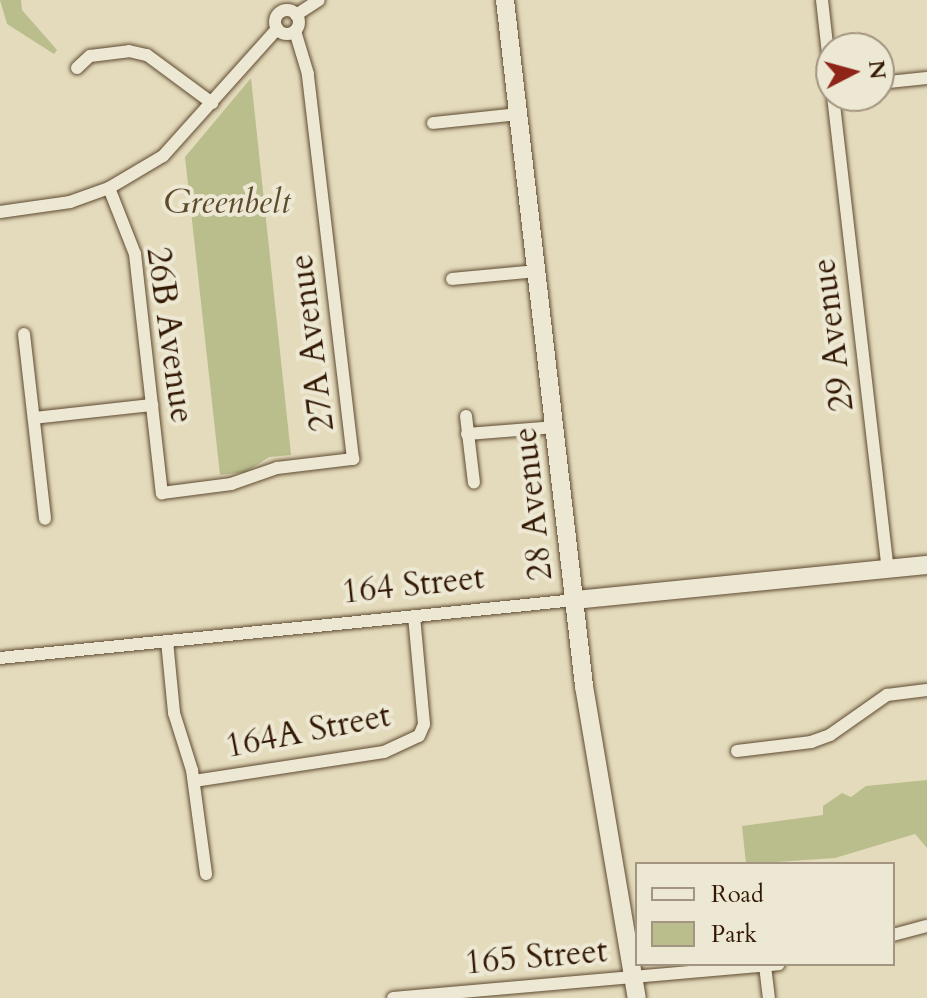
<!DOCTYPE html>
<html>
<head>
<meta charset="utf-8">
<style>
	body { margin:0 }
	#map { position:relative; width:927px; height:998px; overflow:hidden; background:#e4dbbc; font-family:Cardo,serif }
	div>[style] { position:absolute }
	.green>* { inset:0; background:#babe8c }
	.roads { filter:drop-shadow(0 0 2px #5f4a31) drop-shadow(0 0 2px #5f4a31) }
	.street>* { height:12px; margin:-6px; padding:0 6px; transform-origin:6px; border-radius:6px; background:#ede8d3 }
	.street>.ring { margin:-6px; padding:0; box-sizing:content-box; background:none; border:12px solid #ede8d3; border-radius:50% }
	.secondary>* { height:18px; margin:-9px; padding:0 9px; transform-origin:9px; border-radius:9px; background:#ede8d3 }
	span { translate:-50% -50%; white-space:nowrap; text-align:center; line-height:1.15; -webkit-text-stroke:8px #ede8d3; paint-order:stroke }
	.park-label { font-size:34px; color:#5c4b2c; font-style:italic }
	.street-label { font-size:34px; color:#331903 }
	.legend { position:absolute; left:635px; top:862px; width:260px; height:104px; box-sizing:border-box; background:#ede8d3; border:2px solid #a39580; margin:0; padding:10px 14px; list-style:none; font-size:24px; color:#331903 }
	.legend li { display:flex; align-items:center; gap:16px; height:40px }
	.legend b { width:40px; border:2px solid #a39580 }
	.north { position:absolute; left:815px; top:32px; width:80px; height:80px; box-sizing:border-box; background:#ede8d3; border:2px solid #a39580; border-radius:50%; rotate:84deg; font-size:22px; font-weight:700; line-height:32px; text-align:center; color:#331903 }
	.north::after { content:''; display:block; margin:auto; width:28px; height:36px; background:#8f2418; clip-path:polygon(50% 0,100% 100%,50% 72%,0 100%) }
</style>
</head>
<body>
<div id="map">
	<div class="green">
		<i style="clip-path:polygon(0 0,21px 0,22px 10px,57px 50px,54px 54px,7px 24px)"></i>
		<i style="clip-path:polygon(251px 78px,291px 455px,269px 457px,246px 472px,220px 475px,185px 157px)"></i>
		<i style="clip-path:polygon(927px 780px,927px 848px,915px 834px,835px 858px,746px 864px,742px 826px,823px 815px,823px 806px,842px 793px,851px 797px,866px 786px)"></i>
	</div>
	<div class="roads">
		<div class="street">
			<i style="left:822px;top:0;width:81px;rotate:83.6deg"></i>
			<i class="ring" style="left:275px;top:10px;width:12px;height:12px"></i>
			<i style="left:296px;top:15px;width:27px;rotate:-33deg"></i>
			<i style="left:77px;top:68px;width:18px;rotate:-43deg"></i>
			<i style="left:90px;top:56px;width:39px;rotate:-7deg"></i>
			<i style="left:129px;top:51px;width:18px;rotate:13deg"></i>
			<i style="left:147px;top:55px;width:81px;rotate:36.4deg"></i>
			<i style="left:879px;top:83px;width:48px;rotate:-5.9deg"></i>
			<i style="left:833px;top:96px;width:475px;rotate:83.4deg"></i>
			<i style="left:433px;top:123px;width:85px;rotate:-6deg"></i>
			<i style="left:109px;top:188px;width:71px;rotate:68.5deg"></i>
			<i style="left:135px;top:254px;width:241px;rotate:83.6deg"></i>
			<i style="left:162px;top:493px;width:70px;rotate:-7.4deg"></i>
			<i style="left:231px;top:484px;width:49px;rotate:-19.2deg"></i>
			<i style="left:277px;top:468px;width:77px;rotate:-6.8deg"></i>
			<i style="left:353px;top:459px;width:388px;rotate:-96.7deg"></i>
			<i style="left:308px;top:74px;width:45px;rotate:-106.8deg"></i>
			<i style="left:0;top:212px;width:71px;rotate:-8.1deg"></i>
			<i style="left:70px;top:202px;width:41px;rotate:-19.7deg"></i>
			<i style="left:109px;top:188px;width:63px;rotate:-30.7deg"></i>
			<i style="left:163px;top:156px;width:171px;rotate:-48.1deg"></i>
			<i style="left:452px;top:279px;width:85px;rotate:-5.4deg"></i>
			<i style="left:24px;top:334px;width:186px;rotate:83.5deg"></i>
			<i style="left:466px;top:416px;width:67px;rotate:83.2deg"></i>
			<i style="left:34px;top:418px;width:119px;rotate:-6.3deg"></i>
			<i style="left:467px;top:434px;width:89px;rotate:-4.5deg"></i>
			<i style="left:167px;top:641px;width:72px;rotate:84.4deg"></i>
			<i style="left:174px;top:713px;width:60px;rotate:72.5deg"></i>
			<i style="left:192px;top:770px;width:105px;rotate:82.3deg"></i>
			<i style="left:0;top:658px;width:578px;rotate:-5.76deg"></i>
			<i style="left:737px;top:751px;width:75px;rotate:-6.9deg"></i>
			<i style="left:811px;top:742px;width:20px;rotate:-20deg"></i>
			<i style="left:830px;top:735px;width:70px;rotate:-35.1deg"></i>
			<i style="left:887px;top:695px;width:40px;rotate:-7.1deg"></i>
			<i style="left:194px;top:781px;width:192px;rotate:-8.7deg"></i>
			<i style="left:384px;top:752px;width:38px;rotate:-25deg"></i>
			<i style="left:419px;top:736px;width:13px;rotate:-67deg"></i>
			<i style="left:424px;top:724px;width:107px;rotate:-95.3deg"></i>
			<i style="left:893px;top:935px;width:35px;rotate:-15deg"></i>
			<i style="left:765px;top:966px;width:32px;rotate:83deg"></i>
			<i style="left:393px;top:998px;width:387px;rotate:-5deg"></i>
		</div>
		<div class="secondary">
			<i style="left:505px;top:0;width:691px;rotate:83.43deg"></i>
			<i style="left:584px;top:686px;width:316px;rotate:80.4deg"></i>
			<i style="left:575px;top:600px;width:354px;rotate:-5.7deg"></i>
		</div>
	</div>
	<div class="park-label">
		<span style="left:227px;top:203px">Greenbelt</span>
	</div>
	<div class="street-label">
		<span style="left:170px;top:335px;rotate:82deg">26B Avenue</span>
		<span style="left:833px;top:335px;rotate:-97deg">29 Avenue</span>
		<span style="left:312px;top:343px;rotate:-97deg">27A Avenue</span>
		<span style="left:533px;top:504px;rotate:-96deg">28 Avenue</span>
		<span style="left:413px;top:585px;rotate:-6deg">164 Street</span>
		<span style="left:308px;top:731px;rotate:-11deg">164A Street</span>
		<span style="left:536px;top:957px;rotate:-5deg">165 Street</span>
	</div>
	<ul class="legend">
	<li><b style="height:10px;background:#ede8d3"></b>Road</li>
	<li><b style="height:22px;background:#babe8c"></b>Park</li>
	</ul>
	<div class="north">N</div>
</div>
</body>
</html>
